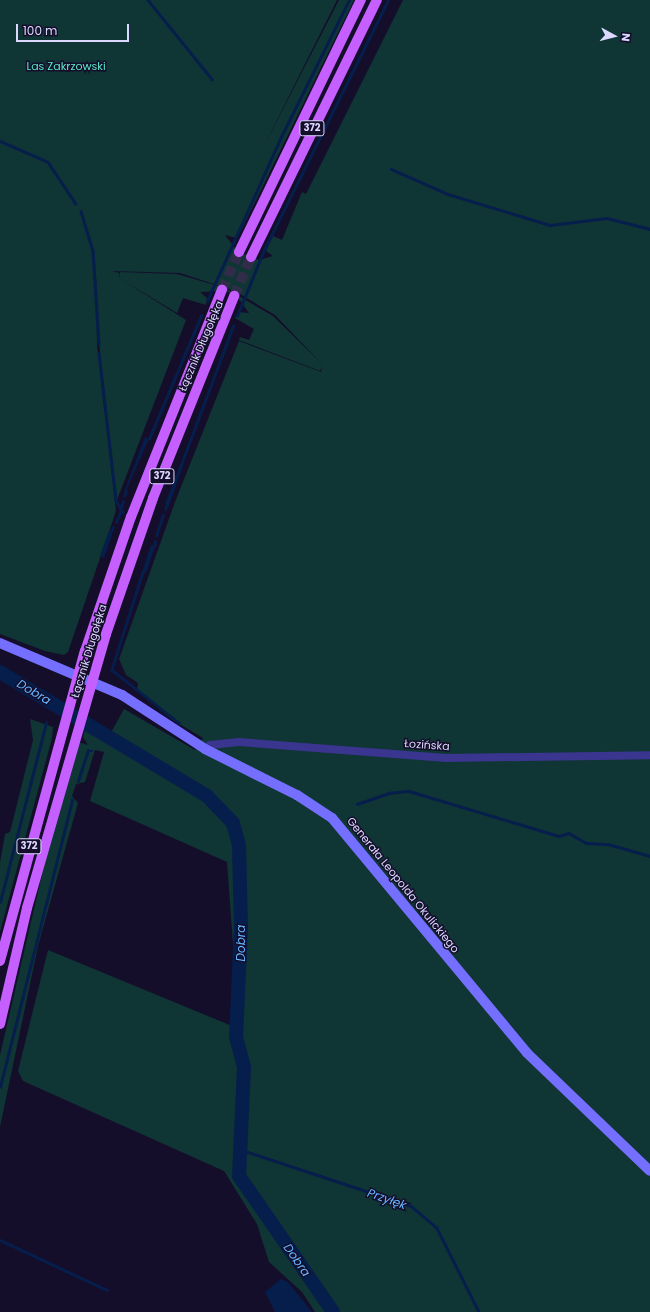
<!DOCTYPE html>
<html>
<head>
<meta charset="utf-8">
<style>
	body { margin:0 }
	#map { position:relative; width:650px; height:1312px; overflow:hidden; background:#140e2b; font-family:Poppins,sans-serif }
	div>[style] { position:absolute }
	.green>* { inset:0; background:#103535 }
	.water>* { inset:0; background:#061e4c }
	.stream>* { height:2.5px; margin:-1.25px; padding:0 1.25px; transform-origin:1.25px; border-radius:1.25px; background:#061e4c }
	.river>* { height:14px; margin:-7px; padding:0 7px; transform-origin:7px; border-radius:7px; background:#061e4c }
	.primary-tunnel>* { height:10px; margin-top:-5px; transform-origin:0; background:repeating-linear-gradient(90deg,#322c4b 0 10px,transparent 0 15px) }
	.street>* { height:8px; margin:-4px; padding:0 4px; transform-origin:4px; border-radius:4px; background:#3a358e }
	.secondary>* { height:10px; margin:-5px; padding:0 5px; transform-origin:5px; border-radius:5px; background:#756fff }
	.primary>* { height:10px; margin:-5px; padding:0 5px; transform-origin:5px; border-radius:5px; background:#c65fff }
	span { translate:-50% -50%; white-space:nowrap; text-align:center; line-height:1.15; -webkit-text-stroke:3px #140e2b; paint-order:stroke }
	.shield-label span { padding:1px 3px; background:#140e2b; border:1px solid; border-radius:3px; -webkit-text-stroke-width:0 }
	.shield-label { font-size:10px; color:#ddd8ff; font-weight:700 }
	.park-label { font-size:11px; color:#58ebc9 }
	.street-label { font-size:11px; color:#ddd8ff }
	.water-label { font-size:12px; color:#66b5ff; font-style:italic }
	.north { position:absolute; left:594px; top:16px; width:40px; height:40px; -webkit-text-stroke:3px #140e2b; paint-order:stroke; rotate:97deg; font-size:11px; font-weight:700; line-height:16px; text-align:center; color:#ddd8ff }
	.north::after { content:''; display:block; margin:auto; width:14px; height:18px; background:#ddd8ff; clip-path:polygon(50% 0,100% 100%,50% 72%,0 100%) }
	.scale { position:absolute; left:16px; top:24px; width:113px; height:18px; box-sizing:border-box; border:2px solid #ddd8ff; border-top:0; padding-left:5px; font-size:12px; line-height:14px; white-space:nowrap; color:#ddd8ff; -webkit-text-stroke:3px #140e2b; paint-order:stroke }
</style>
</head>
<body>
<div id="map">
	<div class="green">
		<i style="clip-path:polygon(0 0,337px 0,262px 150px,339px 0,354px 0,234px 245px,236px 238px,225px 235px,238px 252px,259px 260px,273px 256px,266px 251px,273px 236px,282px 240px,302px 192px,306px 194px,403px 0,650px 0,650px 1312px,315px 1312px,302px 1292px,269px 1262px,257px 1224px,224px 1171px,23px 1081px,18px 1071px,48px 950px,232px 1026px,235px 972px,227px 862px,90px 801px,104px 752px,95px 750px,85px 782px,76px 784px,72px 796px,78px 803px,38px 946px,0 1127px,0 1055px,48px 849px,78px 742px,88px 745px,83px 737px,86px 726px,108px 738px,124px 709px,195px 750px,203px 738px,171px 719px,137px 689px,138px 683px,126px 675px,119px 659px,175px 502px,239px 341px,321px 372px,322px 366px,320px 371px,239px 340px,240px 337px,249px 340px,254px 329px,235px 318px,239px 312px,249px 313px,239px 299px,227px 291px,200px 292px,207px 298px,206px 305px,183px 298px,177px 313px,119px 278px,120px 272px,177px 274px,225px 288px,273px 316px,322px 364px,275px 315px,235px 291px,180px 273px,112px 271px,119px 273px,119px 278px,186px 320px,117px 500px,100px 353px,96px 277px,97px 345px,116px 511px,68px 652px,64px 655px,45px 651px,0 634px)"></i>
		<i style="clip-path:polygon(30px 719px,53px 727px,52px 738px,0 932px,0 863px,5px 834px,10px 832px,33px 740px)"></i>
	</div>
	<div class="water">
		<i style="clip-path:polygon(145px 437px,149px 439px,126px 491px,125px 490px)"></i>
		<i style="clip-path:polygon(181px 462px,184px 463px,169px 506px,165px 504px)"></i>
		<i style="clip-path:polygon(109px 531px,113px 532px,104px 558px,100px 556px)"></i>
		<i style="clip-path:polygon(151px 545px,155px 547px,146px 573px,142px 572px)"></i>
		<i style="clip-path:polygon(281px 1279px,288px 1282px,312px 1312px,275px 1312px,265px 1292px)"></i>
	</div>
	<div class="stream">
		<i style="left:148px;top:0;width:102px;rotate:51deg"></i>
		<i style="left:0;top:141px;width:52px;rotate:23.6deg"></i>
		<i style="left:48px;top:162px;width:50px;rotate:56.3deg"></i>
		<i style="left:391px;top:169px;width:62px;rotate:23.7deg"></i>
		<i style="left:448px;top:194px;width:107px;rotate:16.9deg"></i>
		<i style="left:550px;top:225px;width:57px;rotate:-7deg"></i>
		<i style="left:607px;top:218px;width:44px;rotate:14.3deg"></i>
		<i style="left:81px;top:211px;width:42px;rotate:73.3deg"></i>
		<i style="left:93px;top:251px;width:93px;rotate:86.3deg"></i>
		<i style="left:207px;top:301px;width:178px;rotate:-65.7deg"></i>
		<i style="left:280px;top:139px;width:155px;rotate:-63.6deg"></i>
		<i style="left:237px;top:316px;width:71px;rotate:-67.8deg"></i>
		<i style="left:264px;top:250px;width:279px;rotate:-63.6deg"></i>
		<i style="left:99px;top:353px;width:148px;rotate:83.4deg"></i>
		<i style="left:116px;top:500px;width:14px;rotate:60deg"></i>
		<i style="left:149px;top:439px;width:134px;rotate:-67.1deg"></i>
		<i style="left:182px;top:462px;width:145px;rotate:-69.4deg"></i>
		<i style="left:124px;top:496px;width:5px;rotate:-68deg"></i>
		<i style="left:165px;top:509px;width:4px;rotate:-63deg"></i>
		<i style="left:120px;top:510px;width:9px;rotate:-72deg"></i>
		<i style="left:116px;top:522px;width:12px;rotate:-66deg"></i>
		<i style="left:111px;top:531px;width:4px;rotate:-63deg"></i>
		<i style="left:156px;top:536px;width:22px;rotate:-72deg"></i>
		<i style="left:154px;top:546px;width:4px;rotate:-76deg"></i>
		<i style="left:143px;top:572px;width:103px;rotate:107.6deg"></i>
		<i style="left:112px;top:670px;width:85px;rotate:38.3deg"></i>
		<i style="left:78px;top:781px;width:32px;rotate:-72deg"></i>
		<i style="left:88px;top:751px;width:4px"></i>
		<i style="left:357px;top:804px;width:34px;rotate:-19deg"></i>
		<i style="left:389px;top:793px;width:20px;rotate:-6deg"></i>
		<i style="left:409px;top:791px;width:157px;rotate:16.7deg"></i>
		<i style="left:559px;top:836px;width:10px;rotate:-17deg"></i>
		<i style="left:569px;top:833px;width:20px;rotate:30deg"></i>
		<i style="left:586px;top:843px;width:22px;rotate:3deg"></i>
		<i style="left:608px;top:844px;width:44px;rotate:15.9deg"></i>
		<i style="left:0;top:902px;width:185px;rotate:-75.6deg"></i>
		<i style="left:0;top:1087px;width:296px;rotate:-75.9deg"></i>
		<i style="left:242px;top:1150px;width:178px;rotate:18.3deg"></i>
		<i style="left:411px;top:1206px;width:34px;rotate:40deg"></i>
		<i style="left:437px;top:1228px;width:94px;rotate:63.4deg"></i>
		<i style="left:0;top:1240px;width:118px;rotate:25deg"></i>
	</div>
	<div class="river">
		<i style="left:0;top:672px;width:241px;rotate:30.9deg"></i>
		<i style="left:207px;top:796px;width:37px;rotate:46deg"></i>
		<i style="left:233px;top:823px;width:23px;rotate:75deg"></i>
		<i style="left:239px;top:845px;width:83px;rotate:88.6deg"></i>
		<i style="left:241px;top:928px;width:109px;rotate:92.6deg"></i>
		<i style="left:236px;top:1037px;width:31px;rotate:75deg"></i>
		<i style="left:244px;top:1067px;width:109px;rotate:92.6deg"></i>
		<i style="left:239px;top:1176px;width:165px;rotate:55.3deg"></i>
	</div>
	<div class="primary-tunnel">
		<i style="left:222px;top:290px;width:42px;rotate:-65.9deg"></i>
		<i style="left:234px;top:296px;width:43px;rotate:-66.4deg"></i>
	</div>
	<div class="street">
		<i style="left:205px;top:749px;width:6px;rotate:-39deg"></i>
		<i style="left:210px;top:745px;width:29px;rotate:-6deg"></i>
		<i style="left:239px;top:742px;width:208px;rotate:4.4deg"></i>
		<i style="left:446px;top:758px;width:204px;rotate:-0.8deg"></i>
	</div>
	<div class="secondary">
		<i style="left:0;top:643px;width:133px;rotate:23.1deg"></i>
		<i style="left:122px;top:695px;width:99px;rotate:33deg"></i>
		<i style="left:205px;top:749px;width:103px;rotate:26.6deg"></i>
		<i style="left:297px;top:795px;width:42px;rotate:33.3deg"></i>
		<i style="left:332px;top:818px;width:305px;rotate:50.3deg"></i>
		<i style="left:527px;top:1053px;width:170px;rotate:43.8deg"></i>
	</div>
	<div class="primary">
		<i style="left:239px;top:252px;width:280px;rotate:-64.2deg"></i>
		<i style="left:251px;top:257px;width:286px;rotate:-63.9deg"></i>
		<i style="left:0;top:961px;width:321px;rotate:-74.7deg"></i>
		<i style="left:85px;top:651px;width:142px;rotate:-71.1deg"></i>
		<i style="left:131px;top:517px;width:245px;rotate:-68.2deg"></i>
		<i style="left:0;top:1024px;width:119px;rotate:-76.9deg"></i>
		<i style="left:27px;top:908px;width:285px;rotate:-73.9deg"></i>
		<i style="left:106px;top:634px;width:144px;rotate:-70.9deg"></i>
		<i style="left:153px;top:498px;width:218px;rotate:-68.1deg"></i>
	</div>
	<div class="shield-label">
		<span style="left:312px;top:128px">372</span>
		<span style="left:162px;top:476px">372</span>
		<span style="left:29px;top:846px">372</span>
	</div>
	<div class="park-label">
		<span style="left:66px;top:66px">Las Zakrzowski</span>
	</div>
	<div class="street-label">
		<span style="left:201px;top:346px;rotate:-67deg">Łącznik Długołęka</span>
		<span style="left:89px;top:651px;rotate:-73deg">Łącznik Długołęka</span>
		<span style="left:427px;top:745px;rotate:4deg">Łozińska</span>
		<span style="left:403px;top:885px;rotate:51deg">Generała Leopolda Okulickiego</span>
	</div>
	<div class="water-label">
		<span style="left:34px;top:692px;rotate:31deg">Dobra</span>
		<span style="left:241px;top:943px;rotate:-90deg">Dobra</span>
		<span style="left:387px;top:1199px;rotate:19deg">Przyłęk</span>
		<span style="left:297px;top:1260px;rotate:55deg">Dobra</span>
	</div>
	<div class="north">N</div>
	<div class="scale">100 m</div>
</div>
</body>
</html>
